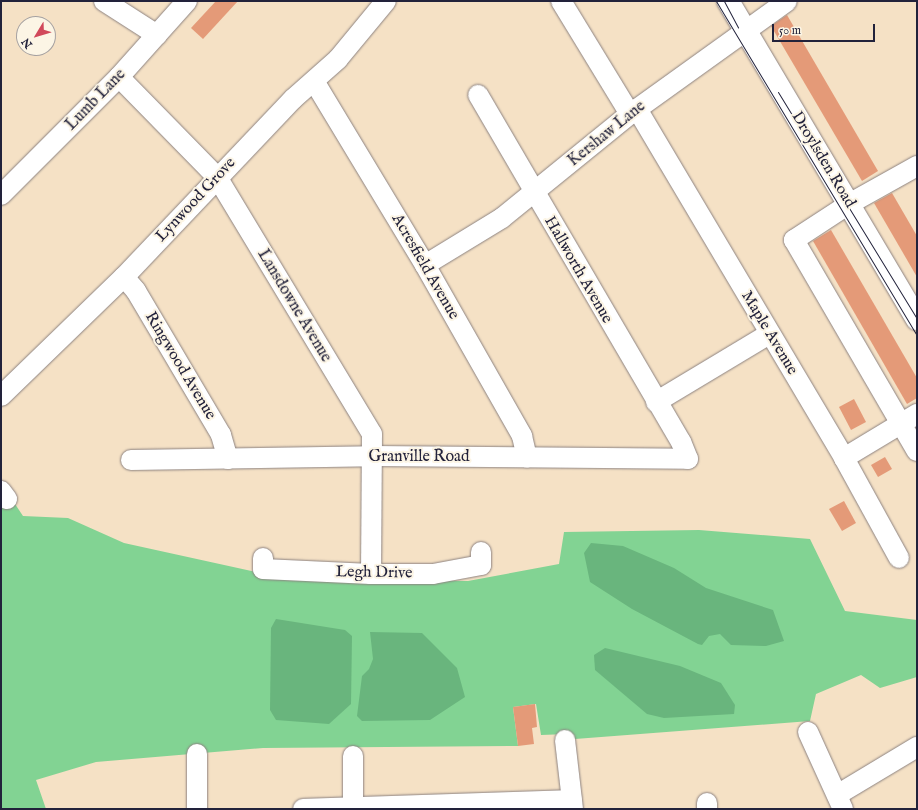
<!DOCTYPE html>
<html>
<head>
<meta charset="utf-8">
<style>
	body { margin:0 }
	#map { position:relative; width:918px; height:810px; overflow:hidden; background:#f5e1c5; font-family:"IM FELL English",serif }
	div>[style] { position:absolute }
	.green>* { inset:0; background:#82d393 }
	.forest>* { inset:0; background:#69b57d }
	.building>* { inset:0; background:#e49a78 }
	.roads { filter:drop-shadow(0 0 1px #8c8280) drop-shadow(0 0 1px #8c8280) }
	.minor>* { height:20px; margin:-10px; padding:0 10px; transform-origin:10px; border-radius:10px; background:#fff }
	.major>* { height:22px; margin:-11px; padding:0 11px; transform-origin:11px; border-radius:11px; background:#fff }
	.tram>* { height:1px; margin:-0.5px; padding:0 0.5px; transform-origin:0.5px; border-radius:0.5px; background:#22223b }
	span { translate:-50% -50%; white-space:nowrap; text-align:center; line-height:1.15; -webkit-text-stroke:4px #fcf5e5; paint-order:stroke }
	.street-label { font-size:16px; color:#22223b }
	.frame { position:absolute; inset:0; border:2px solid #22223b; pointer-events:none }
	.north { position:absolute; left:16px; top:16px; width:40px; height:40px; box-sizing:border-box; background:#fcf5e5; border:1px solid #a5a1a1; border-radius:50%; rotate:232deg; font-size:11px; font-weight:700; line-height:16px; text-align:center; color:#22223b }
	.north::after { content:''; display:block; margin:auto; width:14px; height:18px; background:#d1495b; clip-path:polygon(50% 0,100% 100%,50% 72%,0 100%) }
	.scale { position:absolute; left:772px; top:24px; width:103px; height:18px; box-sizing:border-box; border:2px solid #22223b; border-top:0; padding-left:5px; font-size:12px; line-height:14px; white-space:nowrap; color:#22223b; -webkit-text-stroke:3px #fcf5e5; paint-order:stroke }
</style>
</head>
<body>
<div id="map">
	<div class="green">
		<i style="clip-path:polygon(1px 483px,23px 516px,68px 518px,124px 543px,292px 580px,468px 581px,559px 564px,564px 532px,699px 530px,810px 539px,845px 611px,917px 620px,917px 677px,880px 688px,861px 675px,816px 694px,810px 721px,575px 739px,568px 734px,541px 735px,536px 704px,513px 707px,518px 746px,263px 748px,96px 762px,36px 780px,46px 809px,1px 809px)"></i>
	</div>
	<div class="forest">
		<i style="clip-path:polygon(591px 543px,623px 546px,674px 568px,706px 588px,773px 610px,784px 641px,766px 646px,731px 645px,720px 634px,709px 636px,702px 645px,698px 644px,632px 609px,590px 582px,584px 553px)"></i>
		<i style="clip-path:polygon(276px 619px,345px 630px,352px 636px,351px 704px,329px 724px,276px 720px,270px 710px,271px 628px)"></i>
		<i style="clip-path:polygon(370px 632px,422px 633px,457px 668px,465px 697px,430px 720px,362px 721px,357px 716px,362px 676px,369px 669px,373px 659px)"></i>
		<i style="clip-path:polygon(605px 648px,680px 666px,721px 683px,735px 705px,734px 714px,664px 718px,647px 714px,595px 670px,594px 655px)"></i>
	</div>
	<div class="building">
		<i style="clip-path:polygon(216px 1px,238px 1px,203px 39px,191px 28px)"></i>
		<i style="clip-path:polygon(787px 15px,878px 171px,862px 181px,771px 26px)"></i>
		<i style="clip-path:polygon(892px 193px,917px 236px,917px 277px,874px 203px)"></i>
		<i style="clip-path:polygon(831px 230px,917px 378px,917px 398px,907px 404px,813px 241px)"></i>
		<i style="clip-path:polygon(854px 399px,866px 422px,851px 430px,839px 407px)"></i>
		<i style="clip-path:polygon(885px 457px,892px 469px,878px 477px,871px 465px)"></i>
		<i style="clip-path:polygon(844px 501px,856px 523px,842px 531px,829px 509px)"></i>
		<i style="clip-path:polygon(535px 704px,537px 727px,532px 728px,534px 744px,518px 746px,513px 707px)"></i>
	</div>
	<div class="roads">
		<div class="minor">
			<i style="left:104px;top:1px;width:63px;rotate:32.7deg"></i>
			<i style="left:561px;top:1px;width:132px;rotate:58.6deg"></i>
			<i style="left:119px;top:77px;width:140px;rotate:45.6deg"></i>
			<i style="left:217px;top:177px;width:300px;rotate:58.9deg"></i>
			<i style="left:372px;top:434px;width:140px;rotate:90.4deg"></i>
			<i style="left:314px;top:81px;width:215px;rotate:58.9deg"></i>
			<i style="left:425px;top:265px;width:197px;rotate:60.4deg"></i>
			<i style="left:522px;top:436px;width:22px;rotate:77deg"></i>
			<i style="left:637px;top:109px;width:406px;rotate:59.3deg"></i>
			<i style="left:844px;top:458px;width:114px;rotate:61.2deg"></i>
			<i style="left:917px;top:166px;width:78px;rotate:150.8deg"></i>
			<i style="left:849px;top:204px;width:66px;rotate:146.8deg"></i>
			<i style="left:794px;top:240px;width:244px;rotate:59.8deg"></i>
			<i style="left:1px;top:195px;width:167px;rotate:-45deg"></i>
			<i style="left:119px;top:77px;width:102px;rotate:-48.2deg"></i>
			<i style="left:425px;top:265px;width:90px;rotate:-31.4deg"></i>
			<i style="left:502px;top:218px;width:165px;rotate:-39.1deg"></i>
			<i style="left:630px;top:114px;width:193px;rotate:-35.7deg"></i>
			<i style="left:124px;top:277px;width:18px;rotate:49deg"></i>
			<i style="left:136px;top:291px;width:167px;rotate:59.4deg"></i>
			<i style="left:221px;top:435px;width:25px;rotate:74deg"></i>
			<i style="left:1px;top:396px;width:171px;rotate:-44.1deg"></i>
			<i style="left:124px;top:277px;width:245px;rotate:-46.5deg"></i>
			<i style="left:293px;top:99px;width:60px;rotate:-41.6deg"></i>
			<i style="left:338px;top:59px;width:75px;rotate:-50.4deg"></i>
			<i style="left:656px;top:402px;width:132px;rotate:-31deg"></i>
			<i style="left:844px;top:458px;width:85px;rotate:-31.1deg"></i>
			<i style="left:131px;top:460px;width:242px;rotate:-0.9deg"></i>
			<i style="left:373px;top:456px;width:315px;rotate:0.5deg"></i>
			<i style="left:688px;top:459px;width:18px;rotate:-112deg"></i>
			<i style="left:681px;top:442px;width:402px;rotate:-120.3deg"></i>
			<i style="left:1px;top:491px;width:10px;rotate:53deg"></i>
			<i style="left:263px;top:558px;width:11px;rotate:90deg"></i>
			<i style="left:263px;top:569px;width:108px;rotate:2.7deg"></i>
			<i style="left:371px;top:574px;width:62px"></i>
			<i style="left:433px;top:574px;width:49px;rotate:-10.6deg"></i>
			<i style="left:481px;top:565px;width:13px;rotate:-90deg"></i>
			<i style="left:808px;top:732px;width:85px;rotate:65.6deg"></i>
			<i style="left:565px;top:740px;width:69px;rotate:83.4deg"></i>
			<i style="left:197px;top:754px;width:55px;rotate:90deg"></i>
			<i style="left:353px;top:756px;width:50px;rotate:90deg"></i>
			<i style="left:837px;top:795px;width:93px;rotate:-31deg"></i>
			<i style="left:707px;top:803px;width:6px;rotate:90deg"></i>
			<i style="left:303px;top:809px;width:269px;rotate:-1.9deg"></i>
		</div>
		<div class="major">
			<i style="left:728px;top:1px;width:370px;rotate:59.3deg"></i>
		</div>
	</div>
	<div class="tram">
		<i style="left:716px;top:1px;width:391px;rotate:59deg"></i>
		<i style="left:724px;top:1px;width:30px;rotate:62deg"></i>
		<i style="left:778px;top:92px;width:266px;rotate:58.5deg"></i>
	</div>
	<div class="street-label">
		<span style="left:96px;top:100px;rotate:-46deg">Lumb Lane</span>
		<span style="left:607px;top:134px;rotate:-39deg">Kershaw Lane</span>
		<span style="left:823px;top:160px;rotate:59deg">Droylsden Road</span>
		<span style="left:196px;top:200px;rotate:-47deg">Lynwood Grove</span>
		<span style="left:425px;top:267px;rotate:60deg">Acresfield Avenue</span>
		<span style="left:578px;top:270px;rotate:60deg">Hallworth Avenue</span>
		<span style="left:294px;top:306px;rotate:59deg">Lansdowne Avenue</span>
		<span style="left:769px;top:333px;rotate:59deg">Maple Avenue</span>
		<span style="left:180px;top:366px;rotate:59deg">Ringwood Avenue</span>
		<span style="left:419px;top:457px">Granville Road</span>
		<span style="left:374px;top:573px;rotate:1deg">Legh Drive</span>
	</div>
	<div class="frame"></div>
	<div class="north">N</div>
	<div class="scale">50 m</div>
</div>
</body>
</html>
